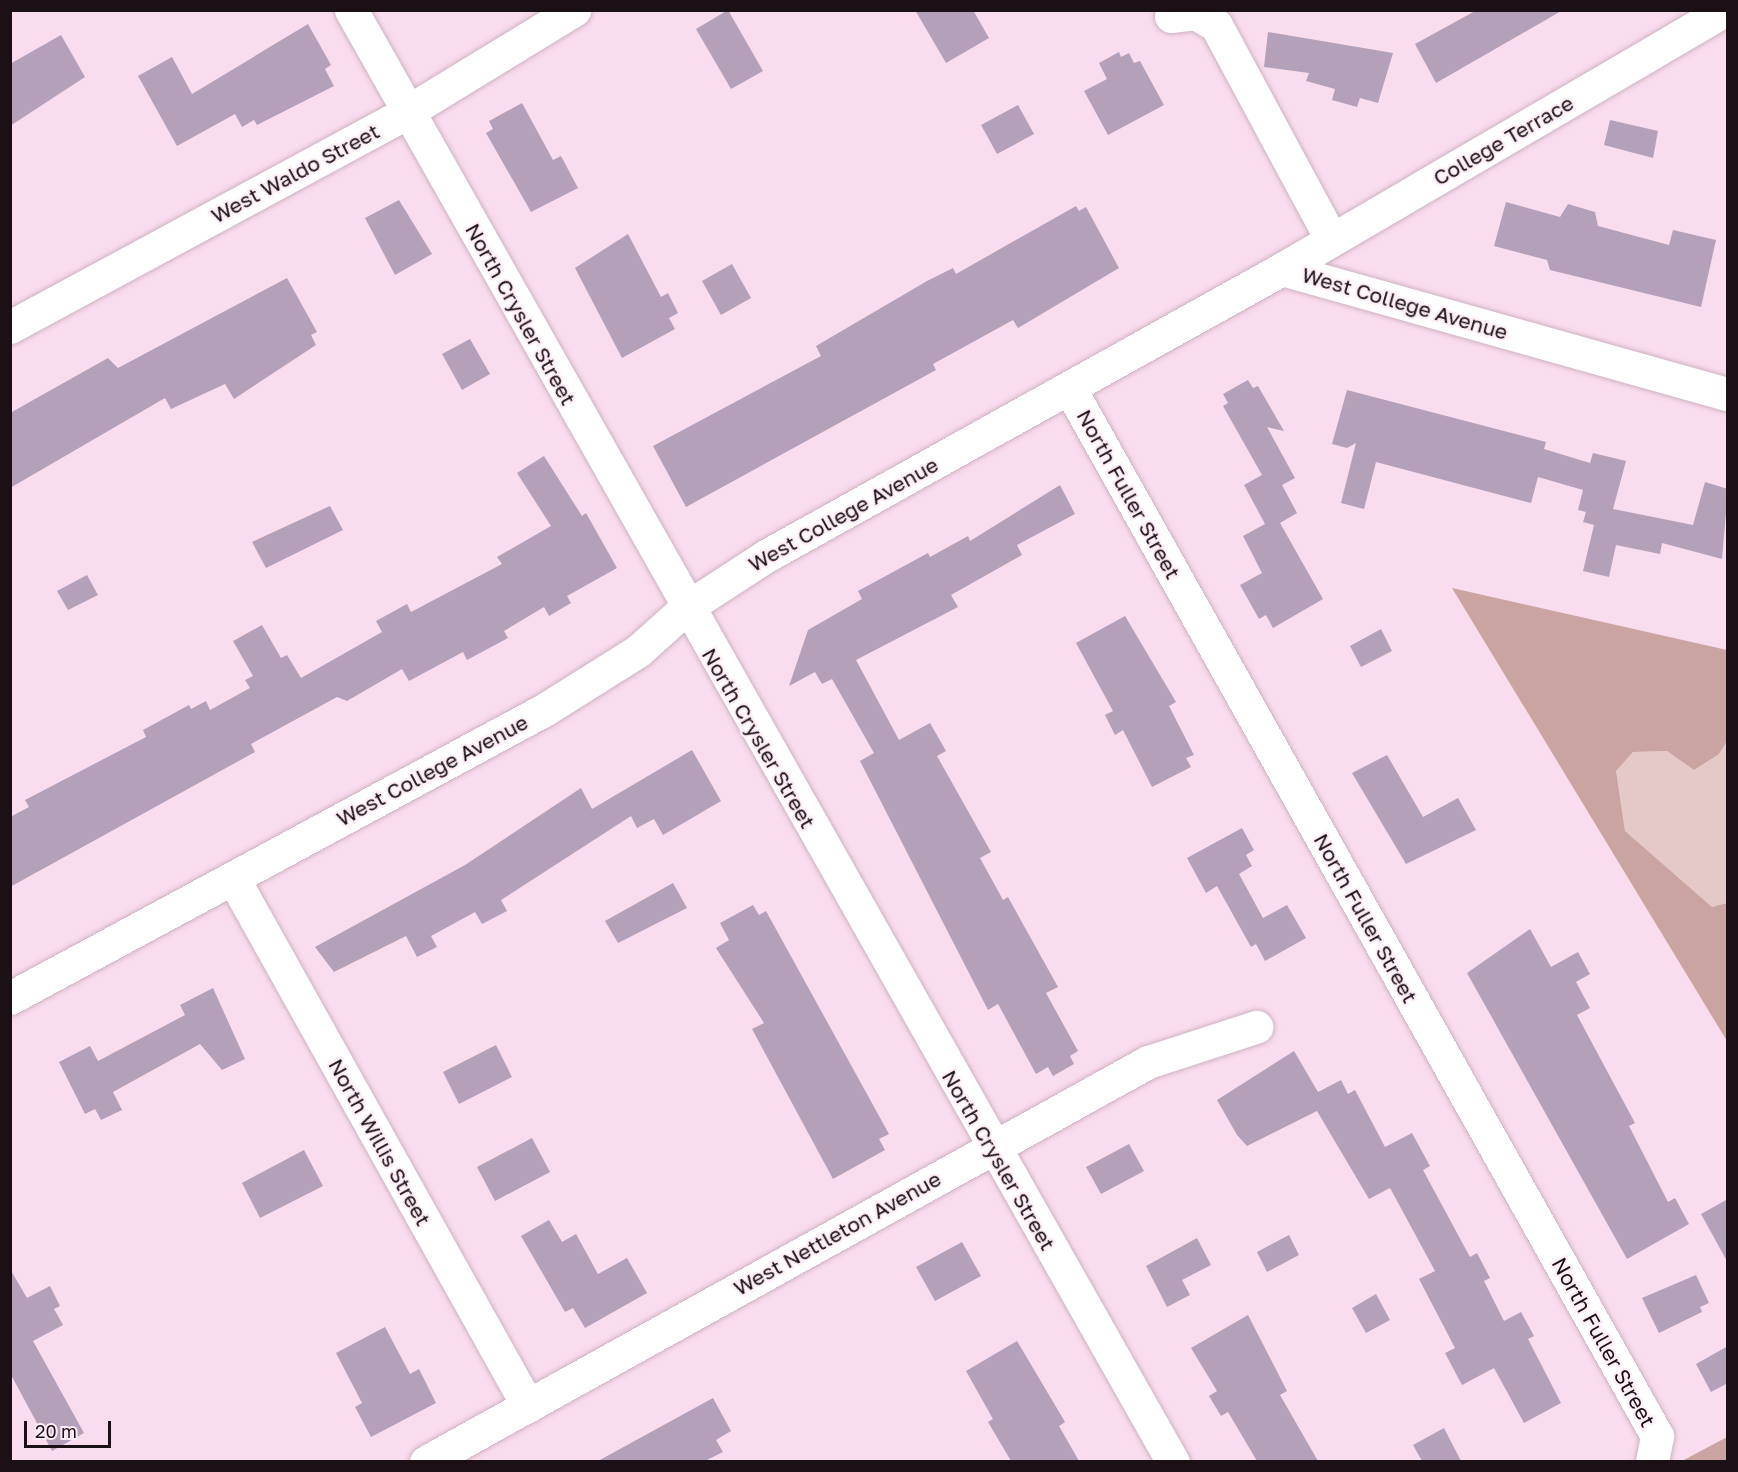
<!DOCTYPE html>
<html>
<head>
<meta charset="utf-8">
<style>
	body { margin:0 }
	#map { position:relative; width:1738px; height:1472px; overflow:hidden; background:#f9dced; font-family:"Golos Text",sans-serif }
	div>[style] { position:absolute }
	.green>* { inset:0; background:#e5c9c6 }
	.forest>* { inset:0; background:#c9a4a0 }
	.building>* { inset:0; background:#b5a0ba }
	.roads { filter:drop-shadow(0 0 2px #ceb1c2) drop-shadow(0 0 2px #ceb1c2) }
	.minor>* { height:33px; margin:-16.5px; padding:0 16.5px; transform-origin:16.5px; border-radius:16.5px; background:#fff }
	span { translate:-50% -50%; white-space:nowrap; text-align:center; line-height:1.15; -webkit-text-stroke:4.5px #ffedf7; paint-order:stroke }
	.street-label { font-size:21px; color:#1a1016 }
	.frame { position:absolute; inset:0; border:12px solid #1a1016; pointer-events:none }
	.scale { position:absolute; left:24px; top:1421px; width:87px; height:27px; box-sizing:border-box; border:3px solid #1a1016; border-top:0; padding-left:8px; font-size:18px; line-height:21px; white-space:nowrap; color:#1a1016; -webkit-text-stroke:4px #ffedf7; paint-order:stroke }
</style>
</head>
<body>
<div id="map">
	<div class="green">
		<i style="clip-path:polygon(1727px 741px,1727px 903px,1712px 907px,1625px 831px,1616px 771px,1633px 752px,1667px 751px,1694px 770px,1719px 754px)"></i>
	</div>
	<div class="forest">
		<i style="clip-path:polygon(1452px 588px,1727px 650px,1727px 741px,1719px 754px,1694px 770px,1667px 751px,1633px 752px,1616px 771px,1625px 831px,1712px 907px,1727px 903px,1727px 1041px)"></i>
		<i style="clip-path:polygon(1727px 1437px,1727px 1461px,1682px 1461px)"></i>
	</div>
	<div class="building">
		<i style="clip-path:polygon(728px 10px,763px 71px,731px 89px,696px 29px)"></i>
		<i style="clip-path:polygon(915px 10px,973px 10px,989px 38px,946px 63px)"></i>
		<i style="clip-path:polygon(1477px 10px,1563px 10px,1436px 83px,1415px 44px)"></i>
		<i style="clip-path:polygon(308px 24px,331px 65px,325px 69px,334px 86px,257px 125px,254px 120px,242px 127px,235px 114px,177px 146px,138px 76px,172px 57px,192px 94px)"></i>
		<i style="clip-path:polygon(1268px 32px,1393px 53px,1378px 103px,1360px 98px,1357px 107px,1332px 100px,1335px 89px,1306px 81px,1309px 73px,1264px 67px)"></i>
		<i style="clip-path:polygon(61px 35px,85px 77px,10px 126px,10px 64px)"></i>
		<i style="clip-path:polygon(1119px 52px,1121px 57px,1129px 53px,1134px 63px,1140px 61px,1164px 105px,1108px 135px,1084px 91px,1107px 79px,1099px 63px)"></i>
		<i style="clip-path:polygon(522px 103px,553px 160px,561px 156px,578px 188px,531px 212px,486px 133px,493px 129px,489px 121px)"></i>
		<i style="clip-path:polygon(1018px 105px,1034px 134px,997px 154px,981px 125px)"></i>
		<i style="clip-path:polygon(1610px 120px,1658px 131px,1653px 158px,1604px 145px)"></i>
		<i style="clip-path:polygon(399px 200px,432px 254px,395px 275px,365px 218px)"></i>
		<i style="clip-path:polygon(1506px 202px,1560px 217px,1568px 204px,1595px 212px,1598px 226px,1669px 245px,1673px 230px,1716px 240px,1701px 307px,1550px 270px,1547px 260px,1494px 246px)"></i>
		<i style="clip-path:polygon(1076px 206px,1079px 211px,1086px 207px,1119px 268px,1018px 328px,1013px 320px,933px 364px,936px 370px,686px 507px,653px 446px,821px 356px,816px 346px,927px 281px,953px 268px,956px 274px)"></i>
		<i style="clip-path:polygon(628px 234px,661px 297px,668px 293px,678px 313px,669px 318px,675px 329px,622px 358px,575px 268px)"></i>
		<i style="clip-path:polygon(732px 264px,751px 298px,721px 315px,702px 281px)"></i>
		<i style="clip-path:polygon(287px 278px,317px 332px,311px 335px,316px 345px,234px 399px,225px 384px,171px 409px,165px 398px,10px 488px,10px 413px,108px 358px,118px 368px)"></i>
		<i style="clip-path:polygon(470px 339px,490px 374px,462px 390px,442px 354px)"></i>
		<i style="clip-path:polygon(1248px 380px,1253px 388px,1258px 386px,1284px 431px,1267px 427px,1295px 478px,1282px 485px,1297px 513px,1280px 523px,1323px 599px,1273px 628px,1266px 615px,1259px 619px,1240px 585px,1262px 573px,1243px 536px,1265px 524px,1244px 485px,1262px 475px,1223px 406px,1228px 403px,1223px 394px)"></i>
		<i style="clip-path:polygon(1347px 390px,1546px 442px,1544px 449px,1590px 463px,1593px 453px,1626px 461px,1613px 509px,1693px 525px,1705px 482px,1728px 489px,1722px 559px,1662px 543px,1660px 554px,1616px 545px,1609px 577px,1583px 571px,1594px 525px,1583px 522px,1586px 512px,1578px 510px,1583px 490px,1538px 477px,1531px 503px,1376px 462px,1364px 509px,1341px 503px,1356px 443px,1347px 448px,1332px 444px)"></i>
		<i style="clip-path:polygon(544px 456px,582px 516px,586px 513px,617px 568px,567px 596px,571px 603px,549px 616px,544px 607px,504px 631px,508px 638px,467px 660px,463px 652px,409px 681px,402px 669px,347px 701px,337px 697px,251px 744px,255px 752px,10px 887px,10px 817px,29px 807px,25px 800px,146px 737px,143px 730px,189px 705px,191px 709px,206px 701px,210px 710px,250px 688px,245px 680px,253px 676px,233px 641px,262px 625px,281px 658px,287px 655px,301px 678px,382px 632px,376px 621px,407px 604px,411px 612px,502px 564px,497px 557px,551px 526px,517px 473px)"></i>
		<i style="clip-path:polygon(1060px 485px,1075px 514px,1017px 545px,1022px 555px,951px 595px,958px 607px,856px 660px,899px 740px,930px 723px,946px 751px,937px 756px,991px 852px,980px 858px,1003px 900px,1008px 897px,1058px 987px,1046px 993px,1078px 1051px,1070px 1056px,1074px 1064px,1053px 1076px,1048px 1067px,1036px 1074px,998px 1004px,988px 1010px,860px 761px,874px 753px,832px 679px,822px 684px,815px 672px,789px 686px,808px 630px,862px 599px,858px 591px,928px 553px,930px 557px,968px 536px,970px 541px)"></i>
		<i style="clip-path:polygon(330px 506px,343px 530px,266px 568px,252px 542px)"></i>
		<i style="clip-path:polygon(87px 575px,98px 595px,68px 610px,57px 591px)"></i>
		<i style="clip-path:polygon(1125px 616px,1176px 702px,1169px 706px,1194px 755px,1186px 758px,1191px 767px,1152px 787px,1123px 730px,1115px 735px,1105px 715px,1113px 711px,1076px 643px)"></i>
		<i style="clip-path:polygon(1381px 629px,1392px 651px,1361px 667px,1350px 646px)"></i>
		<i style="clip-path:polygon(692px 750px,721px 801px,663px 835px,654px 819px,637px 828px,631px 816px,501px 900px,507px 911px,482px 924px,475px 912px,431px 936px,437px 947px,417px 957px,406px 936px,334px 972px,315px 947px,465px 865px,581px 788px,592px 809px)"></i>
		<i style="clip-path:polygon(1387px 755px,1423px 817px,1458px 798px,1476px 830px,1406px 864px,1352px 773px)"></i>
		<i style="clip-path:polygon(1242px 828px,1254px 850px,1246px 855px,1252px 866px,1239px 874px,1263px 918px,1287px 905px,1306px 938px,1265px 961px,1256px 944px,1251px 947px,1217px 886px,1206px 893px,1187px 858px)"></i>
		<i style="clip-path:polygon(673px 883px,687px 908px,618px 943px,605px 921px)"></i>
		<i style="clip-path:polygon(753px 905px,759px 915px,766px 911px,889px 1134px,879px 1139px,885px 1150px,833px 1179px,752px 1029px,764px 1023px,716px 948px,729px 940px,720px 923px)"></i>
		<i style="clip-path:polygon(1530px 929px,1551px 967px,1578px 952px,1590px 974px,1576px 982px,1590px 1008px,1577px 1015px,1635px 1123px,1629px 1126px,1668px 1202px,1675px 1198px,1689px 1224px,1627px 1259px,1467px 973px)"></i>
		<i style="clip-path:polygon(213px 988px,245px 1059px,222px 1070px,200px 1044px,113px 1092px,122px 1110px,101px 1120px,95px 1109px,85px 1114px,59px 1062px,90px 1046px,98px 1061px,185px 1015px,180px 1005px)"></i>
		<i style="clip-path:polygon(496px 1045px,512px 1077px,459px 1104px,443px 1072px)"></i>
		<i style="clip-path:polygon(1294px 1051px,1318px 1092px,1341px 1080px,1348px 1094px,1355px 1090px,1385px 1147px,1412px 1133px,1430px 1166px,1423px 1170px,1470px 1257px,1477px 1253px,1490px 1278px,1484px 1281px,1504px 1321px,1521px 1312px,1534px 1336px,1528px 1339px,1561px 1403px,1524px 1423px,1494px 1368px,1462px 1385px,1445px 1353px,1455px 1348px,1419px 1279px,1435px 1271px,1390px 1188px,1369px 1199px,1317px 1111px,1247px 1146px,1237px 1135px,1217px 1100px)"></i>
		<i style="clip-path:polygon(532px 1138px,550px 1172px,495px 1201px,477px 1167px)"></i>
		<i style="clip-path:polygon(1129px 1144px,1144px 1171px,1101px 1194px,1086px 1167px)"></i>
		<i style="clip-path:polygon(304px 1150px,323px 1186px,260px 1218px,242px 1183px)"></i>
		<i style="clip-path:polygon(1728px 1199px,1728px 1263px,1701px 1214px)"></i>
		<i style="clip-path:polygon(549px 1220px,562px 1242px,576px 1234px,598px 1274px,627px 1258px,647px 1293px,585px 1328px,573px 1308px,565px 1312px,521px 1236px)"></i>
		<i style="clip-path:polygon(1289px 1235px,1299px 1255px,1267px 1272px,1257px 1252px)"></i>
		<i style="clip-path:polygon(1197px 1238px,1211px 1265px,1182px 1280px,1190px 1295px,1167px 1307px,1146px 1266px)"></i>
		<i style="clip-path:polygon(962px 1242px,981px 1276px,935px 1301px,916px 1267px)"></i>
		<i style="clip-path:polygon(10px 1269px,27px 1298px,50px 1286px,60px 1306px,54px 1309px,63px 1325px,33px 1341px,84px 1433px,52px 1451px,10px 1373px)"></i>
		<i style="clip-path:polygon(1696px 1275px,1709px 1303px,1700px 1307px,1702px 1312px,1659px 1333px,1642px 1298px)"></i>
		<i style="clip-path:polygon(1376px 1294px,1390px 1320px,1366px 1333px,1352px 1308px)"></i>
		<i style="clip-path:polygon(1248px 1315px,1287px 1391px,1280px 1395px,1318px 1461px,1257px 1461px,1228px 1412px,1221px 1416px,1209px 1396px,1217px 1391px,1191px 1348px)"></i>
		<i style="clip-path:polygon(385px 1327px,410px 1374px,419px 1369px,436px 1403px,371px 1437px,355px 1407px,362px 1403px,336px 1353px)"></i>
		<i style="clip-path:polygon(1017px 1341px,1065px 1422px,1059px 1426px,1079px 1461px,1011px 1461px,988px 1422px,993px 1419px,966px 1371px)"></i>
		<i style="clip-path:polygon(1728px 1346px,1728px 1383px,1711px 1392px,1696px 1364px)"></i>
		<i style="clip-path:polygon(713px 1398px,731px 1431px,716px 1440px,723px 1452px,705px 1461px,598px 1461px)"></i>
		<i style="clip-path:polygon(1444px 1428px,1461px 1461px,1422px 1461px,1413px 1445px)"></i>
	</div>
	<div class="roads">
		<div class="minor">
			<i style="left:351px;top:10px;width:1669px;rotate:60.49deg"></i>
			<i style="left:1171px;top:16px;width:24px;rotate:-7deg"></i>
			<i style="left:1195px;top:13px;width:24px;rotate:30deg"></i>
			<i style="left:1216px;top:25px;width:244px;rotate:61.7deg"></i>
			<i style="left:1282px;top:269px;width:513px;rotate:-30.31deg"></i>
			<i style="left:10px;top:327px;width:451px;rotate:-28.4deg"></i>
			<i style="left:407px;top:112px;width:196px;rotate:-31.4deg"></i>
			<i style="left:1070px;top:389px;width:1200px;rotate:60.72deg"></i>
			<i style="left:1657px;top:1436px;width:26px;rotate:101deg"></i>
			<i style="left:233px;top:878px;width:605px;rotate:60.81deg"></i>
			<i style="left:10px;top:998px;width:607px;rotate:-28.34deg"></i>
			<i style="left:544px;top:710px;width:111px;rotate:-32.1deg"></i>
			<i style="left:638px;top:651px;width:64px;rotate:-41.9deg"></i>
			<i style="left:686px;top:608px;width:95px;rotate:-33deg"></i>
			<i style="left:766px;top:556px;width:590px;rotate:-29.08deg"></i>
			<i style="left:1282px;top:269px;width:463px;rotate:15.7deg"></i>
			<i style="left:426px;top:1462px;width:825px;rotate:-28.99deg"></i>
			<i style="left:1148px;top:1062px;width:114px;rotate:-18deg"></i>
		</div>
	</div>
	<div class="street-label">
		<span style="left:1503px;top:140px;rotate:-30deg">College Terrace</span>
		<span style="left:295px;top:173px;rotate:-28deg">West Waldo Street</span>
		<span style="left:1405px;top:303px;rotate:16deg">West College Avenue</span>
		<span style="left:521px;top:314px;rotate:61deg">North Crysler Street</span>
		<span style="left:1129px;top:494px;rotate:61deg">North Fuller Street</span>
		<span style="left:843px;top:514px;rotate:-29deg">West College Avenue</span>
		<span style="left:759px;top:738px;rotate:60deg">North Crysler Street</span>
		<span style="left:432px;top:770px;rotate:-28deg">West College Avenue</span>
		<span style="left:1366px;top:918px;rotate:61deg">North Fuller Street</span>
		<span style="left:380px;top:1142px;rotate:61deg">North Willis Street</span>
		<span style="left:999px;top:1160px;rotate:60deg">North Crysler Street</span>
		<span style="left:837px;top:1233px;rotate:-29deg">West Nettleton Avenue</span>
		<span style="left:1604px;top:1342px;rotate:61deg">North Fuller Street</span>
	</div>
	<div class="frame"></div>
	<div class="scale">20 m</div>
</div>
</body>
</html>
